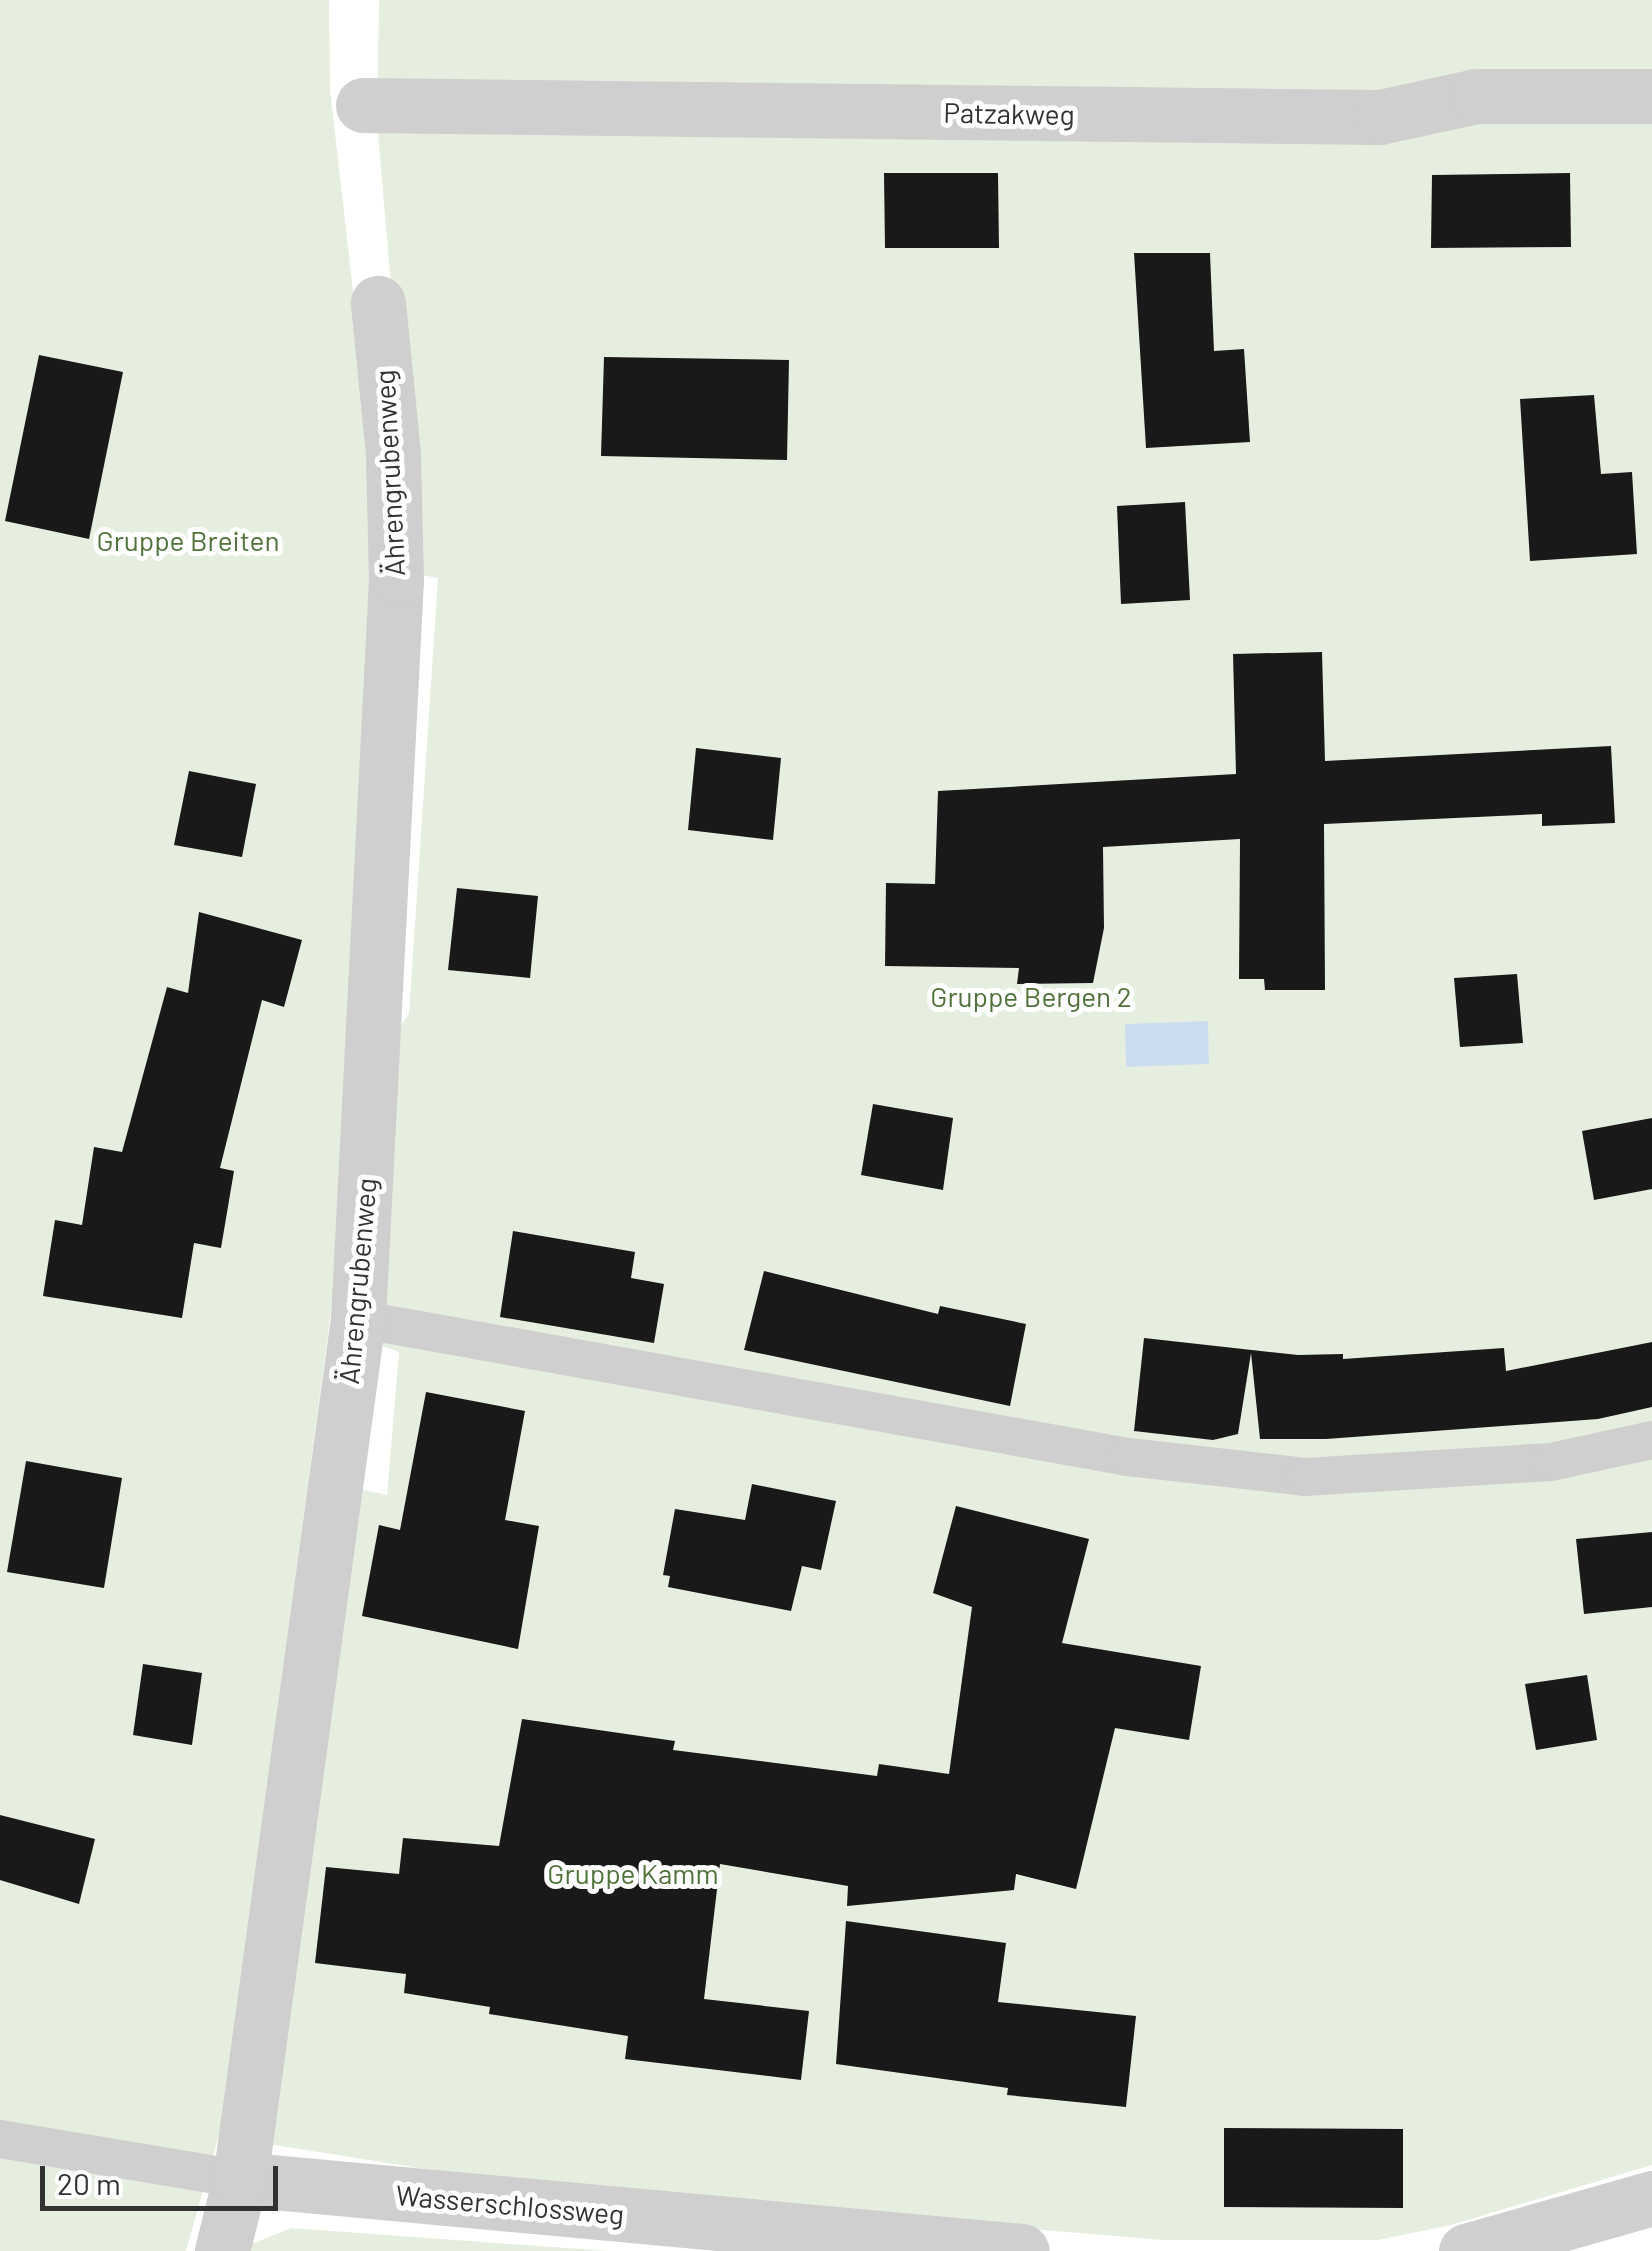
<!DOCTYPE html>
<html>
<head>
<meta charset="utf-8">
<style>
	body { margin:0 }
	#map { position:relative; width:1652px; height:2251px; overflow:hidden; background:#fff; font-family:Barlow,sans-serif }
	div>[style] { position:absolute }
	.green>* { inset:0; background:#e6efdf }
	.water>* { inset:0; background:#cadef0 }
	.building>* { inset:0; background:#191919 }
	.service>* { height:38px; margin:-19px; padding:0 19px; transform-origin:19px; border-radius:19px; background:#cfcfcf }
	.minor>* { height:55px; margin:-27.5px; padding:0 27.5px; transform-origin:27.5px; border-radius:27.5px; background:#cfcfcf }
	span { translate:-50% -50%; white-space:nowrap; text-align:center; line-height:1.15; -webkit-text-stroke:10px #fff; paint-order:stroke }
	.street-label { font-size:28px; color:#323232 }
	.park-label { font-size:28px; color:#4f723a }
	.scale { position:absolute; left:40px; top:2166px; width:238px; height:45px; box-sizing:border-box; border:5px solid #323232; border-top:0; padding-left:12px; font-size:30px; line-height:35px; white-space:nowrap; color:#323232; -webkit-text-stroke:8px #fff; paint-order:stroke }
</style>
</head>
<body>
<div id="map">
	<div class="green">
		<i style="clip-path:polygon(0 0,329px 0,330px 89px,377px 501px,341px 1237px,222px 2124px,186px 2251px,0 2251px)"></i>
		<i style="clip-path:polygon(379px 0,1652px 0,1652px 2165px,1451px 2225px,1378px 2240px,1163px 2240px,558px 2190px,268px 2144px,359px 1489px,387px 1495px,399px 1352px,378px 1344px,395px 1033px,409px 1014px,438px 578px,416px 574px,377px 123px)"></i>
		<i style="clip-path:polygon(291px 2228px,608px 2251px,246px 2251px,247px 2246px)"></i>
	</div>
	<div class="water">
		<i style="clip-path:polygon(1208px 1021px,1209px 1064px,1126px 1067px,1125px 1024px)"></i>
	</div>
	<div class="building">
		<i style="clip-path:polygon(884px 173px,998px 173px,999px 248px,885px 248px)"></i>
		<i style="clip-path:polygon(1570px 173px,1571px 247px,1431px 248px,1432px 175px)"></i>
		<i style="clip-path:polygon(1134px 253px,1210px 253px,1214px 351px,1244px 349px,1250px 442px,1146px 448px)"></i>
		<i style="clip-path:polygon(39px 355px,123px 372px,89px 539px,5px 521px)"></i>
		<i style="clip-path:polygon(604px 357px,789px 360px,787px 460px,601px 456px)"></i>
		<i style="clip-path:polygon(1594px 395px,1601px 474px,1632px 472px,1637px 554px,1530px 561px,1520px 399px)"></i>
		<i style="clip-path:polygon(1185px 502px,1190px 600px,1121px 604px,1117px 506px)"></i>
		<i style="clip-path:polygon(1322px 652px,1325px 761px,1611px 746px,1615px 823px,1542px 826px,1542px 814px,1324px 824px,1325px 990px,1265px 990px,1264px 979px,1239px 979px,1240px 839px,1103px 847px,1104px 928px,1093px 983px,1017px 984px,1019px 968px,885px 966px,886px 883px,935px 884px,938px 791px,1236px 774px,1233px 654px)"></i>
		<i style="clip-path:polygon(696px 748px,781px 758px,773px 840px,688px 830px)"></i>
		<i style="clip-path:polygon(189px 771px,256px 784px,242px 857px,174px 845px)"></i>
		<i style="clip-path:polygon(457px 888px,538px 896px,530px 978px,448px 970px)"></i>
		<i style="clip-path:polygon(199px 912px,302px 940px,284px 1007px,262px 1000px,220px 1168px,234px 1171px,221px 1248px,194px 1243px,182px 1318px,43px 1296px,55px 1220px,82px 1225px,94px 1147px,122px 1152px,167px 987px,188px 993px)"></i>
		<i style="clip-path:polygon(1517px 974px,1523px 1043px,1460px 1047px,1454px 978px)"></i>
		<i style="clip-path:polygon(873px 1104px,953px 1118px,943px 1190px,861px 1175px)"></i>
		<i style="clip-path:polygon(1652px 1118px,1652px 1189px,1594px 1200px,1582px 1131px)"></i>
		<i style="clip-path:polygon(513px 1231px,635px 1252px,631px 1278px,664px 1284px,654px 1343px,500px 1317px)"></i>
		<i style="clip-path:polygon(764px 1271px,938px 1314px,940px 1306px,1026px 1324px,1010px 1406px,744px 1350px)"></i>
		<i style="clip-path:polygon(1144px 1338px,1298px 1355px,1343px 1354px,1343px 1359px,1504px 1348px,1506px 1371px,1652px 1342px,1652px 1407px,1598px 1419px,1326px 1439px,1260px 1439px,1251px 1353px,1238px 1434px,1213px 1440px,1134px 1431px)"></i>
		<i style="clip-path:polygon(426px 1392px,525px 1411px,505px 1520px,539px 1526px,518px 1649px,362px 1616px,379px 1525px,400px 1530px)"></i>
		<i style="clip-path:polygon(26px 1461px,122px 1478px,104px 1588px,7px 1572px)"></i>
		<i style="clip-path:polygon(752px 1484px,836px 1501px,821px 1570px,802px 1566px,791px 1611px,668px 1587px,670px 1576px,663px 1575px,675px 1509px,745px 1520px)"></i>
		<i style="clip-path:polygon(956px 1506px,1089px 1539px,1062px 1643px,1201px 1666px,1189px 1740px,1115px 1728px,1076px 1889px,1016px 1874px,1014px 1890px,847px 1906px,848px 1886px,720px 1864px,704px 1999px,809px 2011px,801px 2080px,625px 2059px,628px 2036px,489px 2014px,490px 2007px,404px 1993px,406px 1974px,315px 1963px,326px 1867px,399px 1874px,403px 1838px,499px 1846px,522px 1719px,675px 1741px,673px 1750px,877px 1776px,879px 1764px,949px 1774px,972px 1607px,933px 1593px)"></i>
		<i style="clip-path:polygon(1652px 1532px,1652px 1607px,1584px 1614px,1576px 1539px)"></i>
		<i style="clip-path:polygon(143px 1664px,202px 1673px,192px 1745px,133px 1735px)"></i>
		<i style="clip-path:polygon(1587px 1675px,1597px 1740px,1536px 1750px,1525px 1684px)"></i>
		<i style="clip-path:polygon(0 1815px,95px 1839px,79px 1904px,0 1880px)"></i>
		<i style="clip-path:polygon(846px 1921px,1006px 1943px,998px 2002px,1136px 2016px,1126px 2107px,1007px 2095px,1008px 2088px,836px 2064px)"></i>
		<i style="clip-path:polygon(1224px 2128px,1403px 2129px,1403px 2208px,1224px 2207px)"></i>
	</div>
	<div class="service">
		<i style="left:358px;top:1319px;width:782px;rotate:10.16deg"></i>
		<i style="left:1128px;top:1457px;width:178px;rotate:6.4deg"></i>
		<i style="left:1305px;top:1477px;width:246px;rotate:-3.5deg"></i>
		<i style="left:1551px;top:1462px;width:103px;rotate:-12.3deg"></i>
		<i style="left:0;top:2139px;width:243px;rotate:9.5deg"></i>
	</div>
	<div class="minor">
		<i style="left:363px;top:105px;width:1017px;rotate:0.68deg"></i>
		<i style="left:1380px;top:117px;width:98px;rotate:-12.3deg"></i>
		<i style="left:1476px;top:96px;width:176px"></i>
		<i style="left:240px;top:2179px;width:785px;rotate:5.26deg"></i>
		<i style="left:222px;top:2251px;width:74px;rotate:-76deg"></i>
		<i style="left:240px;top:2179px;width:868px;rotate:-82.19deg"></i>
		<i style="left:358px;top:1319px;width:740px;rotate:-87.06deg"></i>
		<i style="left:396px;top:580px;width:126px;rotate:-91.4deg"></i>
		<i style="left:393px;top:454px;width:152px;rotate:-95.7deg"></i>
		<i style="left:1466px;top:2251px;width:193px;rotate:-15.9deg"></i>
	</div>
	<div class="street-label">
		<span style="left:1009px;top:113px;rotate:1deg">Patzakweg</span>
		<span style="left:389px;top:473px;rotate:-93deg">Ährengrubenweg</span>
		<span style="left:357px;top:1281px;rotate:-85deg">Ährengrubenweg</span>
		<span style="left:510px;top:2204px;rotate:5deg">Wasserschlossweg</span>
	</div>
	<div class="park-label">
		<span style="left:188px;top:540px">Gruppe Breiten</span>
		<span style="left:1031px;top:996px">Gruppe Bergen 2</span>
		<span style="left:633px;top:1873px">Gruppe Kamm</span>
	</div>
	<div class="scale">20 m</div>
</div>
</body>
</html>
